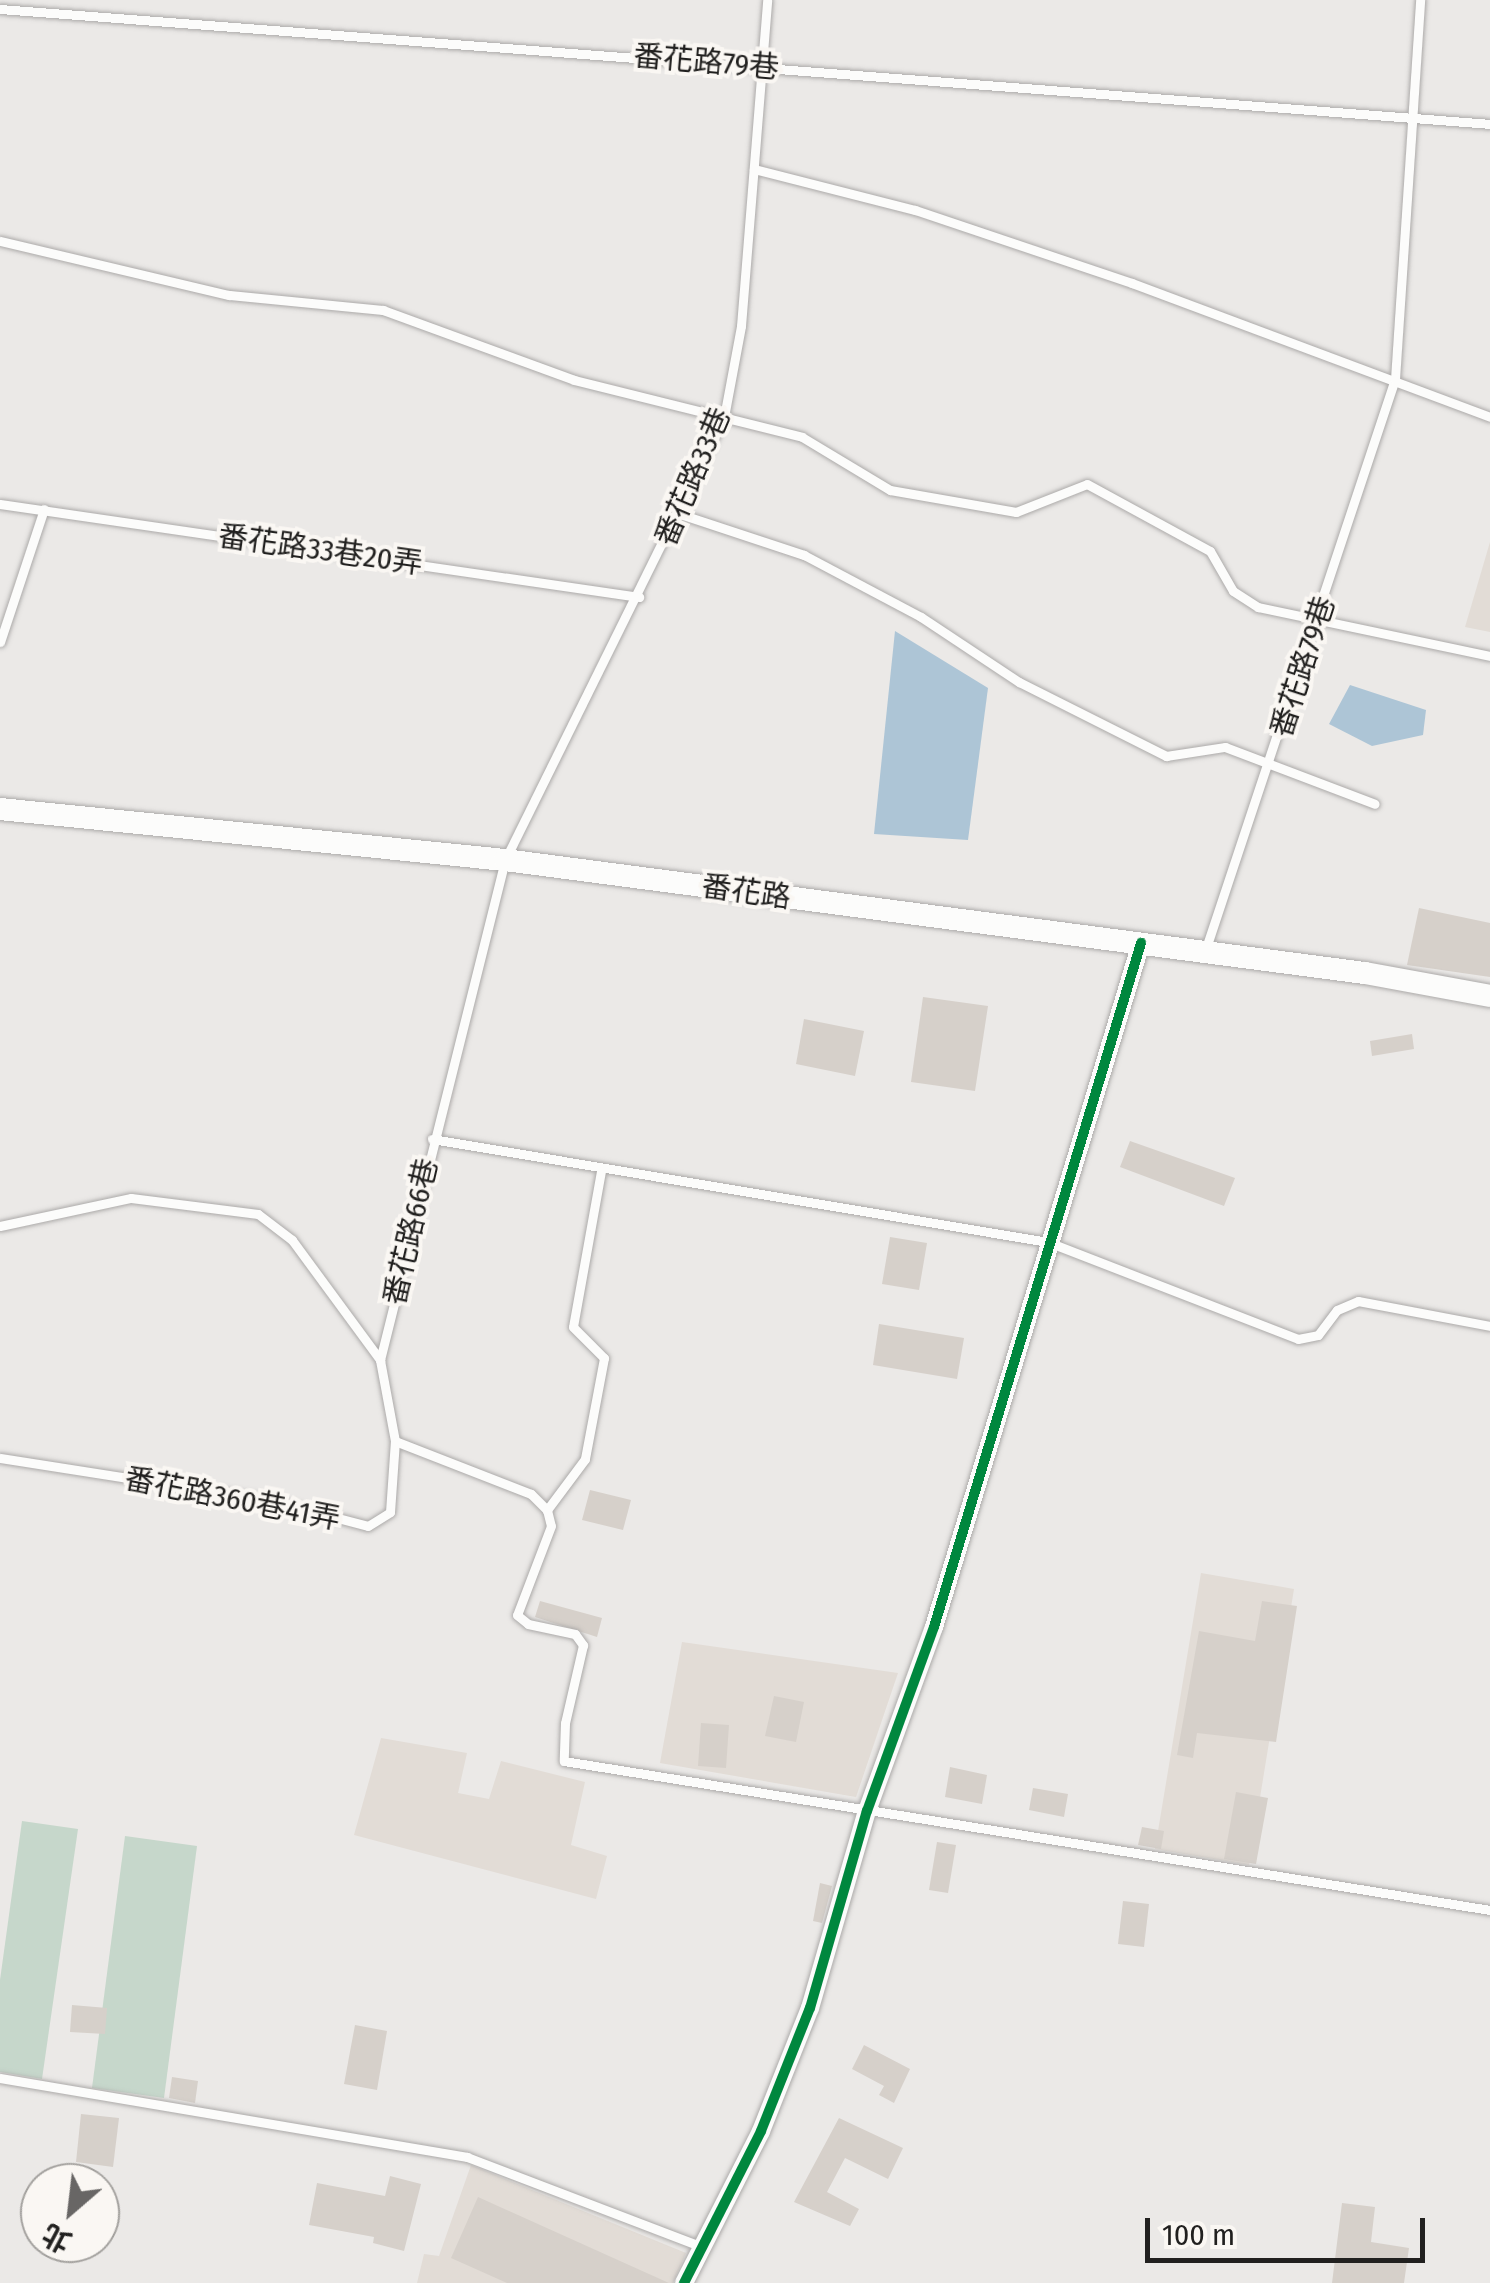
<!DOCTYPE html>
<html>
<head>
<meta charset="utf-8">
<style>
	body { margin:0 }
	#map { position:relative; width:1490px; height:2283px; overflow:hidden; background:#ebe9e7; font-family:"Fira Sans Condensed","Noto Sans TC",sans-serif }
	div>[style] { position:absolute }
	.built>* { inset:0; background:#e2dcd6 }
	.green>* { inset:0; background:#c6d7cb }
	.water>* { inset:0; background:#adc5d6 }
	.building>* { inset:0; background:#d6d0ca }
	.roads { filter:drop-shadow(0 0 2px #acaaa9) drop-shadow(0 0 2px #acaaa9) }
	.service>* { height:9px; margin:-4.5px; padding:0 4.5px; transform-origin:4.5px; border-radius:4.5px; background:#fcfcfb }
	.minor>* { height:18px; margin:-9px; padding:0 9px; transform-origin:9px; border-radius:9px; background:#fcfcfb }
	.secondary>* { height:22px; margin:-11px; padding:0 11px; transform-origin:11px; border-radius:11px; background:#fcfcfb }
	.cycleway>* { height:10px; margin:-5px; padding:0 5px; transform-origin:5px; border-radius:5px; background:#00873e }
	span { translate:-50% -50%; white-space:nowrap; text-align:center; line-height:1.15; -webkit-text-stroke:8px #faf7f3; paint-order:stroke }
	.street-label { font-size:30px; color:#21201f }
	.north { position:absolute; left:20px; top:2163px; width:100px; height:100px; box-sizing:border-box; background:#faf7f3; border:2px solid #a3a19e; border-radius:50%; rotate:208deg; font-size:28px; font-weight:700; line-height:40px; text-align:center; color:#21201f }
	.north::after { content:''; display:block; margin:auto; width:35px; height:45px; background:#686665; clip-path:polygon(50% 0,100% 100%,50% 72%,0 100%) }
	.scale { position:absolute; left:1145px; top:2218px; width:280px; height:45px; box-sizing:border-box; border:5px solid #21201f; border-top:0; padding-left:12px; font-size:30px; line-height:35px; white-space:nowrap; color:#21201f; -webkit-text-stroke:8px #faf7f3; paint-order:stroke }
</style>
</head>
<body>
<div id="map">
	<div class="built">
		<i style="clip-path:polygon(1490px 542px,1490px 632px,1465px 627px)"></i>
		<i style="clip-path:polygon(1201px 1573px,1294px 1589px,1249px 1865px,1155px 1849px)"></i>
		<i style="clip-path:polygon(682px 1642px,898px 1673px,856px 1797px,660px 1763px)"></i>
		<i style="clip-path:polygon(381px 1738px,467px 1753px,458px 1793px,489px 1799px,501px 1761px,585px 1782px,571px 1845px,607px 1856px,596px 1899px,354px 1835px)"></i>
		<i style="clip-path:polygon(471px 2165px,686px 2253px,673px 2283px,417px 2283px,424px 2254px,439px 2256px)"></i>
	</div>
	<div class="green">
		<i style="clip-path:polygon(22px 1821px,78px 1829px,42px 2079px,0 2072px,0 1980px)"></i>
		<i style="clip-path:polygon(125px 1836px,197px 1846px,164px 2098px,92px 2088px)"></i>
	</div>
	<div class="water">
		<i style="clip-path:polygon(895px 631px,988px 688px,968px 840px,874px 834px)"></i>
		<i style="clip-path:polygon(1350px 685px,1426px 710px,1423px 735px,1372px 746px,1329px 724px)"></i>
	</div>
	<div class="building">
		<i style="clip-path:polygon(1419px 908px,1490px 923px,1490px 977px,1407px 965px)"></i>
		<i style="clip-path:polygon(923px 997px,988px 1006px,975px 1091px,911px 1082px)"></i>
		<i style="clip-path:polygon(804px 1019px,864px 1031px,855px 1076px,796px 1064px)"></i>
		<i style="clip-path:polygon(1412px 1034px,1414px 1049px,1372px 1056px,1370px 1041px)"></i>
		<i style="clip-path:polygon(1130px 1141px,1235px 1178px,1224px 1206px,1120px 1167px)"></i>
		<i style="clip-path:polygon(890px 1237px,927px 1243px,919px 1290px,882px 1284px)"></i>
		<i style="clip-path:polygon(879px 1324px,964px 1338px,957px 1379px,873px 1365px)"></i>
		<i style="clip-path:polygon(590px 1490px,631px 1500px,623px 1530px,582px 1520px)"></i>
		<i style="clip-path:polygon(540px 1601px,602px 1618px,597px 1637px,535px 1617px)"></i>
		<i style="clip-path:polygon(1262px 1601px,1297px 1606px,1276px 1742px,1197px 1733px,1193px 1758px,1177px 1755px,1199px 1631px,1255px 1641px)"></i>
		<i style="clip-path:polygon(774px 1696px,804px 1702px,796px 1742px,765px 1736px)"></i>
		<i style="clip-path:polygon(701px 1723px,729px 1725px,726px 1768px,698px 1766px)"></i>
		<i style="clip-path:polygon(950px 1767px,987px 1775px,982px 1804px,945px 1797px)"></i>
		<i style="clip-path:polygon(1033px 1788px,1068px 1794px,1064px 1817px,1029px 1810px)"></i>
		<i style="clip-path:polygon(1236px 1792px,1268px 1798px,1256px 1864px,1224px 1859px)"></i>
		<i style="clip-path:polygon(1142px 1827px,1164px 1831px,1161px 1849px,1138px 1845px)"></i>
		<i style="clip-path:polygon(937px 1842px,956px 1845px,948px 1893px,929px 1890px)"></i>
		<i style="clip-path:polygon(820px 1883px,832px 1886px,822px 1923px,813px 1921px)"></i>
		<i style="clip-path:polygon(1123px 1901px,1149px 1904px,1144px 1947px,1118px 1944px)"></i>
		<i style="clip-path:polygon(72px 2005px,107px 2008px,105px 2034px,70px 2032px)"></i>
		<i style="clip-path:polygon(355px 2025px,387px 2031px,377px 2090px,344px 2084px)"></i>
		<i style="clip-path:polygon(864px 2045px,910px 2069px,894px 2103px,879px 2095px,884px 2086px,852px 2069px)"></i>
		<i style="clip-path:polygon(172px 2077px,198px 2081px,195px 2103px,169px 2098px)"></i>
		<i style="clip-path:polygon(81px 2114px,119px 2118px,113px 2167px,76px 2162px)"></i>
		<i style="clip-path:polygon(839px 2118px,903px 2148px,888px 2179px,845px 2158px,827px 2192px,859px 2209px,850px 2226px,794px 2202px)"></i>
		<i style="clip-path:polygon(390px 2176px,421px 2184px,404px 2251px,373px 2243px,374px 2237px,309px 2225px,317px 2183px,385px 2196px)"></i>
		<i style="clip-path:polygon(478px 2197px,609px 2256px,669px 2283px,507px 2283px,451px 2258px)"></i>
		<i style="clip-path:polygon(1342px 2203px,1375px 2207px,1371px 2242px,1409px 2248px,1404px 2283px,1332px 2283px)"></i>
	</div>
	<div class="roads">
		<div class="service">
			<i style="left:0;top:9px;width:1494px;rotate:4.41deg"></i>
			<i style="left:754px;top:169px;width:166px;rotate:14.3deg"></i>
			<i style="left:915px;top:210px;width:229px;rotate:18.6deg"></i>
			<i style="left:1132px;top:283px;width:382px;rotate:20.5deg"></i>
			<i style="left:0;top:241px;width:235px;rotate:13.3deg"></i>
			<i style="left:229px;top:295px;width:155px;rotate:5.6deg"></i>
			<i style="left:383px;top:310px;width:203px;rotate:20.1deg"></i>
			<i style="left:574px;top:380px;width:235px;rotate:14deg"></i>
			<i style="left:802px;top:437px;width:103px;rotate:31.1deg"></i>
			<i style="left:890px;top:490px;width:128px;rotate:9.9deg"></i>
			<i style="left:1016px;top:512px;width:76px;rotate:-21.5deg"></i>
			<i style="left:1087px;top:484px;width:140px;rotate:28.6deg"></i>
			<i style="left:1210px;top:551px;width:46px;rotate:60.1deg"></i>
			<i style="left:1233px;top:591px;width:30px;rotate:33deg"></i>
			<i style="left:1258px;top:607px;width:237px;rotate:11.9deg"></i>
			<i style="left:0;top:504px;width:646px;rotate:8.28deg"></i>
			<i style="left:680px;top:514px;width:131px;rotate:18.3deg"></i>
			<i style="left:804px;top:555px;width:132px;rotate:27.9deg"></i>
			<i style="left:921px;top:617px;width:118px;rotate:33.6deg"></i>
			<i style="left:1019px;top:682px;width:165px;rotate:26.7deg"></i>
			<i style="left:1166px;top:756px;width:60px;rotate:-8.7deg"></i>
			<i style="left:1225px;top:747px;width:160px;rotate:20.8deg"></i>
			<i style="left:0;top:642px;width:140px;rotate:-71.7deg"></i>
			<i style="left:1205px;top:951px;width:603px;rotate:-71.63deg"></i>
			<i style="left:1395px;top:379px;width:380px;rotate:-86.2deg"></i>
			<i style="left:432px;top:1139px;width:625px;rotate:9.49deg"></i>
			<i style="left:1048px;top:1242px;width:268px;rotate:21.2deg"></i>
			<i style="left:1298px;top:1339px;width:20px;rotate:-11deg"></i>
			<i style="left:1318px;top:1335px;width:31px;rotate:-53deg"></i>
			<i style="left:1337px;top:1310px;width:23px;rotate:-23deg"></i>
			<i style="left:1358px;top:1301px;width:134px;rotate:10.7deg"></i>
			<i style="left:601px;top:1171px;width:158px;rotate:100.2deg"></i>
			<i style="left:573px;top:1327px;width:44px;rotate:45deg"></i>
			<i style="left:604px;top:1358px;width:103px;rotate:100.7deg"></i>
			<i style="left:585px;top:1459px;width:64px;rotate:126.7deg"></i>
			<i style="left:547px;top:1510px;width:16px;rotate:76deg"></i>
			<i style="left:551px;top:1526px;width:95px;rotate:110.9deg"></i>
			<i style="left:517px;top:1615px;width:14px;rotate:39deg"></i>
			<i style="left:528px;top:1624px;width:48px;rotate:12deg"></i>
			<i style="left:575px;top:1634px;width:14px;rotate:54deg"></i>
			<i style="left:583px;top:1645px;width:80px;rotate:103deg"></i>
			<i style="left:565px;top:1723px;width:38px;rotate:92deg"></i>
			<i style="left:564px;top:1761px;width:938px;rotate:9.14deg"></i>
			<i style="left:0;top:1226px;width:134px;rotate:-12.1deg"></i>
			<i style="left:131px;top:1198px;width:128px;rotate:7.2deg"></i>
			<i style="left:258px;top:1214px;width:43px;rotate:37.4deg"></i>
			<i style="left:292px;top:1240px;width:149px;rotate:53.7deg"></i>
			<i style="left:0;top:1458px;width:272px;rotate:8.9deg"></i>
			<i style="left:269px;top:1500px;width:102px;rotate:14.7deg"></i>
			<i style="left:368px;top:1526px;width:26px;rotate:-32deg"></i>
			<i style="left:390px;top:1512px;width:71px;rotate:-86deg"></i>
			<i style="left:547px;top:1510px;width:23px;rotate:-135deg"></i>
			<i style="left:531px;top:1494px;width:146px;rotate:-158.7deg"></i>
			<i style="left:395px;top:1441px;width:82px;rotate:-100.5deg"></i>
			<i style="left:380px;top:1360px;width:515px;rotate:-75.96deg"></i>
			<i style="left:505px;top:860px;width:494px;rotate:-63.7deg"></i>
			<i style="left:724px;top:417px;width:93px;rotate:-79.4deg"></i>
			<i style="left:741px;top:326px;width:327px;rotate:-85.4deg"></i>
			<i style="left:0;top:2078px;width:474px;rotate:9.6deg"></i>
			<i style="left:467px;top:2157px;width:249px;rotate:20.9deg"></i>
		</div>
		<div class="minor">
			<i style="left:684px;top:2283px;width:170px;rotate:-63.1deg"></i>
			<i style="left:761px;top:2131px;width:132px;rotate:-68.3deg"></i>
			<i style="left:810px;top:2008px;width:205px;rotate:-73.9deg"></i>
			<i style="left:867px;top:1811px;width:196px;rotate:-70deg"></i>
			<i style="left:934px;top:1627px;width:715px;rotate:-73.16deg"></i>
		</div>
		<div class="secondary">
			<i style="left:0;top:809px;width:508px;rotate:5.77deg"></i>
			<i style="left:505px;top:860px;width:867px;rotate:7.49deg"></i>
			<i style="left:1365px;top:973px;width:127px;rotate:10.4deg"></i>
		</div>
	</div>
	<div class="cycleway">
		<i style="left:684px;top:2283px;width:170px;rotate:-63.1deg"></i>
		<i style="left:761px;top:2131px;width:132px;rotate:-68.3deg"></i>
		<i style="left:810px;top:2008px;width:205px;rotate:-73.9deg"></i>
		<i style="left:867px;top:1811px;width:196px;rotate:-70deg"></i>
		<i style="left:934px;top:1627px;width:715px;rotate:-73.16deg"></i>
	</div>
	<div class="street-label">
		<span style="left:706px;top:62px;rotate:5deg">番花路79巷</span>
		<span style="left:693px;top:477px;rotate:-67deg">番花路33巷</span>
		<span style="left:320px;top:550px;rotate:8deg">番花路33巷20弄</span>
		<span style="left:1303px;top:667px;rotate:-72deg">番花路79巷</span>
		<span style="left:746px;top:892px;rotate:8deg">番花路</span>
		<span style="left:411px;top:1232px;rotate:-77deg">番花路66巷</span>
		<span style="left:232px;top:1499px;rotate:11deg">番花路360巷41弄</span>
	</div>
	<div class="north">北</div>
	<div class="scale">100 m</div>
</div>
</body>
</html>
